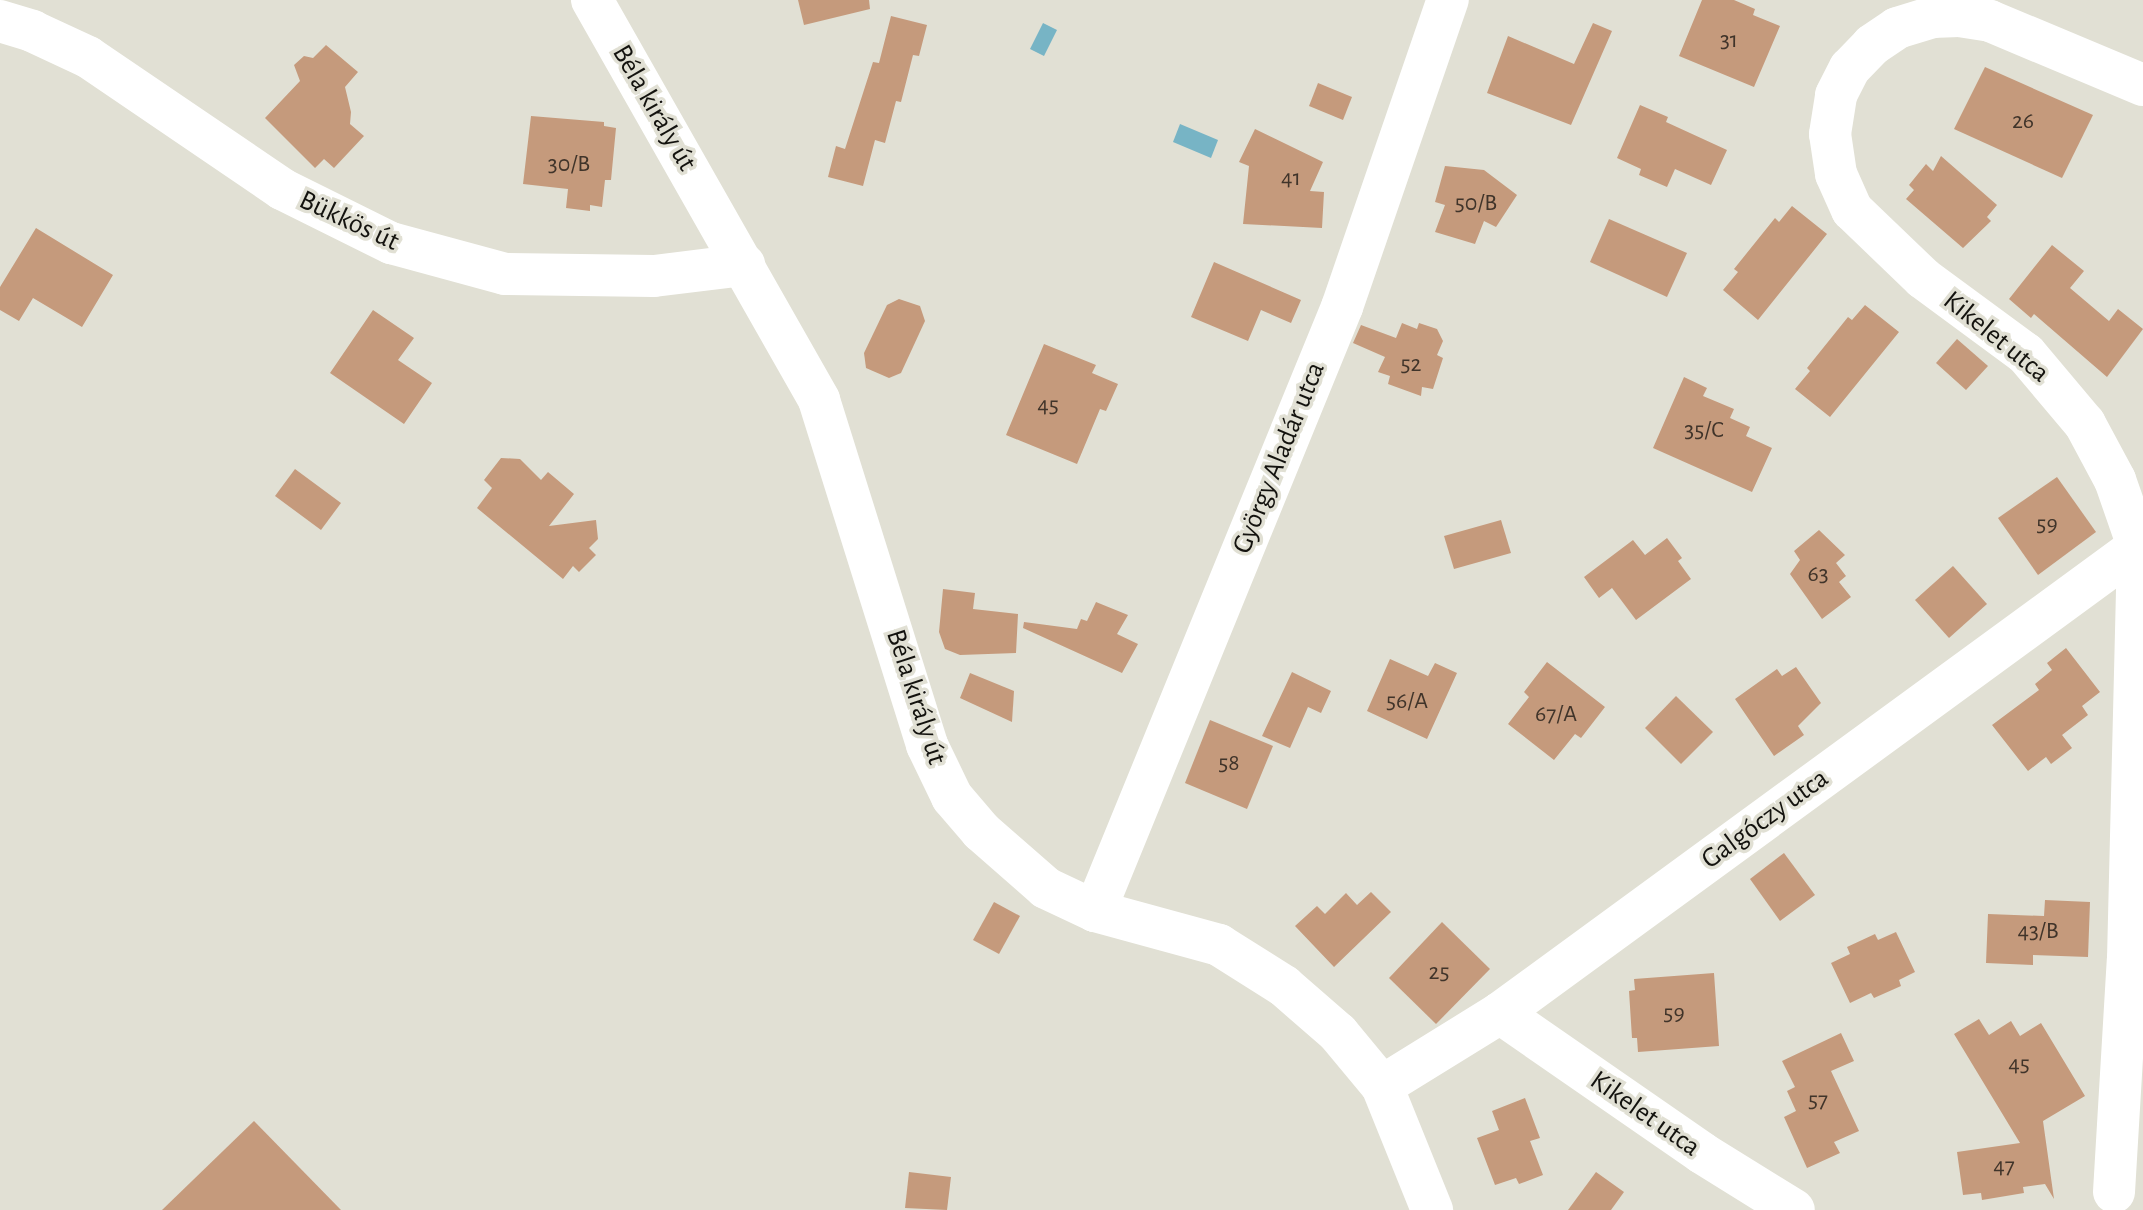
<!DOCTYPE html>
<html>
<head>
<meta charset="utf-8">
<style>
	body { margin:0 }
	#map { position:relative; width:2143px; height:1210px; overflow:hidden; background:#e1e0d4; font-family:"Alegreya Sans",sans-serif }
	div>[style] { position:absolute }
	.water>* { inset:0; background:#77b4c5 }
	.building>* { inset:0; background:#c59a7c }
	.minor>* { height:42px; margin:-21px; padding:0 21px; transform-origin:21px; border-radius:21px; background:#fff }
	span { translate:-50% -50%; white-space:nowrap; text-align:center; line-height:1.15; -webkit-text-stroke:7px #e1e0d4; paint-order:stroke }
	.number-label { font-size:24px; color:#40342a }
	.number-label span { -webkit-text-stroke-width:0 }
	.street-label { font-size:28px; color:#13120e }
</style>
</head>
<body>
<div id="map">
	<div class="water">
		<i style="clip-path:polygon(1043px 23px,1057px 30px,1044px 56px,1030px 49px)"></i>
		<i style="clip-path:polygon(1180px 124px,1218px 140px,1211px 158px,1173px 142px)"></i>
	</div>
	<div class="building">
		<i style="clip-path:polygon(798px 0,869px 0,870px 9px,804px 25px)"></i>
		<i style="clip-path:polygon(1702px 0,1734px 0,1755px 9px,1753px 15px,1780px 26px,1754px 87px,1679px 56px)"></i>
		<i style="clip-path:polygon(891px 16px,927px 25px,919px 56px,913px 55px,901px 102px,896px 101px,885px 143px,875px 140px,863px 186px,828px 177px,836px 146px,845px 149px,873px 62px,879px 63px)"></i>
		<i style="clip-path:polygon(1593px 23px,1612px 31px,1571px 125px,1487px 93px,1508px 36px,1574px 64px)"></i>
		<i style="clip-path:polygon(326px 45px,358px 72px,345px 87px,351px 112px,350px 124px,364px 136px,334px 168px,324px 159px,315px 168px,265px 118px,300px 81px,294px 65px,304px 56px,313px 58px)"></i>
		<i style="clip-path:polygon(1985px 67px,2093px 115px,2062px 178px,1954px 129px)"></i>
		<i style="clip-path:polygon(1318px 83px,1352px 97px,1343px 120px,1309px 106px)"></i>
		<i style="clip-path:polygon(1640px 105px,1668px 117px,1666px 122px,1727px 150px,1711px 185px,1675px 169px,1667px 187px,1639px 175px,1641px 169px,1617px 158px)"></i>
		<i style="clip-path:polygon(531px 116px,604px 122px,604px 126px,616px 128px,611px 180px,605px 180px,602px 207px,590px 205px,590px 211px,566px 208px,568px 189px,523px 184px)"></i>
		<i style="clip-path:polygon(1255px 129px,1323px 162px,1310px 191px,1324px 192px,1322px 228px,1243px 224px,1249px 166px,1239px 162px)"></i>
		<i style="clip-path:polygon(1941px 156px,1997px 205px,1987px 217px,1991px 221px,1963px 248px,1906px 199px,1914px 190px,1909px 185px,1926px 164px,1933px 171px)"></i>
		<i style="clip-path:polygon(1445px 166px,1484px 170px,1517px 195px,1496px 227px,1484px 221px,1475px 244px,1435px 232px,1445px 205px,1435px 202px)"></i>
		<i style="clip-path:polygon(1792px 206px,1827px 234px,1758px 320px,1723px 290px,1738px 272px,1734px 269px,1775px 218px,1779px 222px)"></i>
		<i style="clip-path:polygon(1609px 219px,1687px 253px,1667px 297px,1590px 262px)"></i>
		<i style="clip-path:polygon(36px 228px,113px 275px,82px 327px,33px 298px,19px 321px,0 310px,0 287px)"></i>
		<i style="clip-path:polygon(2052px 245px,2084px 271px,2070px 288px,2109px 321px,2118px 309px,2143px 329px,2107px 377px,2034px 314px,2031px 318px,2009px 299px)"></i>
		<i style="clip-path:polygon(1214px 262px,1301px 300px,1291px 323px,1261px 310px,1248px 341px,1191px 317px)"></i>
		<i style="clip-path:polygon(899px 299px,920px 306px,925px 321px,901px 373px,889px 378px,866px 368px,864px 353px,887px 305px)"></i>
		<i style="clip-path:polygon(1865px 305px,1899px 332px,1830px 417px,1795px 389px,1810px 371px,1807px 368px,1848px 317px,1852px 320px)"></i>
		<i style="clip-path:polygon(373px 310px,414px 338px,398px 360px,432px 383px,404px 424px,330px 373px)"></i>
		<i style="clip-path:polygon(1402px 323px,1417px 329px,1419px 323px,1437px 329px,1443px 341px,1437px 355px,1443px 358px,1433px 389px,1422px 387px,1421px 396px,1388px 384px,1390px 376px,1378px 372px,1385px 357px,1353px 343px,1361px 325px,1396px 338px)"></i>
		<i style="clip-path:polygon(1957px 339px,1988px 366px,1966px 390px,1936px 363px)"></i>
		<i style="clip-path:polygon(1044px 344px,1096px 365px,1092px 373px,1118px 384px,1106px 411px,1100px 409px,1077px 464px,1006px 435px)"></i>
		<i style="clip-path:polygon(1684px 377px,1707px 388px,1703px 396px,1734px 409px,1730px 418px,1750px 427px,1746px 436px,1772px 448px,1752px 492px,1653px 448px)"></i>
		<i style="clip-path:polygon(501px 458px,520px 459px,541px 480px,548px 472px,574px 494px,549px 526px,596px 520px,598px 539px,589px 548px,596px 555px,579px 572px,573px 566px,563px 579px,477px 508px,492px 488px,484px 480px)"></i>
		<i style="clip-path:polygon(295px 469px,341px 503px,321px 530px,275px 496px)"></i>
		<i style="clip-path:polygon(2057px 477px,2096px 532px,2038px 575px,1998px 518px)"></i>
		<i style="clip-path:polygon(1501px 520px,1511px 553px,1454px 569px,1444px 536px)"></i>
		<i style="clip-path:polygon(1819px 530px,1845px 555px,1836px 563px,1846px 576px,1839px 582px,1851px 597px,1822px 619px,1790px 574px,1800px 560px,1794px 551px)"></i>
		<i style="clip-path:polygon(1667px 538px,1682px 558px,1678px 561px,1691px 579px,1636px 620px,1612px 588px,1599px 598px,1584px 577px,1633px 540px,1645px 555px)"></i>
		<i style="clip-path:polygon(1953px 566px,1987px 604px,1949px 638px,1915px 600px)"></i>
		<i style="clip-path:polygon(943px 589px,975px 593px,973px 609px,1018px 614px,1016px 653px,960px 655px,945px 649px,939px 632px)"></i>
		<i style="clip-path:polygon(1096px 602px,1128px 615px,1117px 634px,1138px 644px,1122px 673px,1023px 628px,1024px 622px,1077px 629px,1081px 619px,1087px 621px)"></i>
		<i style="clip-path:polygon(2066px 648px,2100px 692px,2082px 706px,2088px 715px,2062px 735px,2072px 748px,2051px 764px,2046px 757px,2028px 771px,1992px 725px,2039px 690px,2035px 684px,2052px 670px,2047px 663px)"></i>
		<i style="clip-path:polygon(1390px 659px,1428px 676px,1435px 663px,1457px 673px,1427px 739px,1367px 711px)"></i>
		<i style="clip-path:polygon(1547px 662px,1605px 707px,1581px 738px,1575px 734px,1554px 760px,1508px 724px,1529px 697px,1524px 692px)"></i>
		<i style="clip-path:polygon(1796px 667px,1821px 703px,1798px 726px,1804px 735px,1774px 756px,1735px 699px,1777px 669px,1782px 676px)"></i>
		<i style="clip-path:polygon(1292px 672px,1331px 691px,1321px 713px,1308px 707px,1290px 748px,1262px 736px)"></i>
		<i style="clip-path:polygon(970px 673px,1014px 691px,1012px 722px,960px 698px)"></i>
		<i style="clip-path:polygon(1676px 696px,1713px 732px,1681px 764px,1645px 728px)"></i>
		<i style="clip-path:polygon(1210px 720px,1273px 746px,1247px 809px,1185px 783px)"></i>
		<i style="clip-path:polygon(1784px 853px,1815px 895px,1780px 921px,1750px 879px)"></i>
		<i style="clip-path:polygon(1371px 892px,1391px 912px,1334px 967px,1295px 926px,1317px 906px,1325px 914px,1346px 893px,1357px 905px)"></i>
		<i style="clip-path:polygon(2045px 900px,2090px 902px,2088px 957px,2033px 955px,2033px 965px,1986px 963px,1988px 914px,2044px 916px)"></i>
		<i style="clip-path:polygon(994px 902px,1020px 916px,999px 954px,973px 940px)"></i>
		<i style="clip-path:polygon(1442px 922px,1490px 969px,1436px 1024px,1389px 978px)"></i>
		<i style="clip-path:polygon(1896px 932px,1915px 972px,1899px 980px,1901px 986px,1874px 998px,1871px 993px,1850px 1003px,1831px 963px,1850px 954px,1847px 947px,1875px 934px,1878px 940px)"></i>
		<i style="clip-path:polygon(1714px 973px,1719px 1046px,1638px 1052px,1637px 1038px,1632px 1038px,1629px 991px,1635px 990px,1634px 979px)"></i>
		<i style="clip-path:polygon(1979px 1019px,1989px 1035px,2011px 1021px,2020px 1036px,2041px 1023px,2085px 1096px,2043px 1121px,2054px 1199px,2045px 1184px,2023px 1187px,2024px 1193px,1982px 1200px,1981px 1193px,1963px 1195px,1957px 1152px,2020px 1143px,1954px 1034px)"></i>
		<i style="clip-path:polygon(1841px 1033px,1854px 1061px,1831px 1071px,1859px 1131px,1834px 1142px,1840px 1153px,1807px 1168px,1784px 1117px,1796px 1111px,1787px 1091px,1795px 1087px,1782px 1061px)"></i>
		<i style="clip-path:polygon(1525px 1098px,1540px 1138px,1530px 1141px,1543px 1175px,1519px 1184px,1516px 1178px,1495px 1185px,1477px 1138px,1499px 1130px,1492px 1111px)"></i>
		<i style="clip-path:polygon(254px 1121px,341px 1210px,162px 1210px)"></i>
		<i style="clip-path:polygon(909px 1172px,951px 1177px,947px 1210px,905px 1208px)"></i>
		<i style="clip-path:polygon(1596px 1172px,1624px 1192px,1611px 1210px,1568px 1210px)"></i>
	</div>
	<div class="minor">
		<i style="left:592px;top:0;width:460px;rotate:60.4deg"></i>
		<i style="left:819px;top:400px;width:362px;rotate:72.6deg"></i>
		<i style="left:927px;top:745px;width:58px;rotate:64.3deg"></i>
		<i style="left:952px;top:797px;width:45px;rotate:49.5deg"></i>
		<i style="left:981px;top:831px;width:86px;rotate:41.2deg"></i>
		<i style="left:1046px;top:888px;width:54px;rotate:25.1deg"></i>
		<i style="left:1095px;top:911px;width:129px;rotate:15.3deg"></i>
		<i style="left:1219px;top:945px;width:77px;rotate:32.2deg"></i>
		<i style="left:1284px;top:986px;width:72px;rotate:41deg"></i>
		<i style="left:1338px;top:1033px;width:69px;rotate:50.3deg"></i>
		<i style="left:1382px;top:1086px;width:134px;rotate:68deg"></i>
		<i style="left:0;top:21px;width:34px;rotate:17deg"></i>
		<i style="left:32px;top:31px;width:62px;rotate:24.9deg"></i>
		<i style="left:88px;top:57px;width:235px;rotate:34.2deg"></i>
		<i style="left:282px;top:189px;width:122px;rotate:26.4deg"></i>
		<i style="left:391px;top:243px;width:118px;rotate:15.2deg"></i>
		<i style="left:505px;top:274px;width:149px;rotate:0.8deg"></i>
		<i style="left:654px;top:276px;width:91px;rotate:-7deg"></i>
		<i style="left:1095px;top:911px;width:653px;rotate:-67.76deg"></i>
		<i style="left:1342px;top:307px;width:325px;rotate:-71deg"></i>
		<i style="left:1500px;top:1013px;width:246px;rotate:34.7deg"></i>
		<i style="left:1702px;top:1153px;width:108px;rotate:31.8deg"></i>
		<i style="left:1382px;top:1086px;width:139px;rotate:-31.7deg"></i>
		<i style="left:1500px;top:1013px;width:796px;rotate:-36.16deg"></i>
		<i style="left:2114px;top:1192px;width:233px;rotate:-86.6deg"></i>
		<i style="left:2128px;top:959px;width:413px;rotate:-88.6deg"></i>
		<i style="left:2138px;top:546px;width:70px;rotate:-109.2deg"></i>
		<i style="left:2115px;top:480px;width:64px;rotate:-118.2deg"></i>
		<i style="left:2085px;top:424px;width:92px;rotate:-130.1deg"></i>
		<i style="left:2026px;top:354px;width:128px;rotate:-143.6deg"></i>
		<i style="left:1923px;top:278px;width:98px;rotate:-136.2deg"></i>
		<i style="left:1852px;top:210px;width:39px;rotate:-114deg"></i>
		<i style="left:1836px;top:174px;width:40px;rotate:-98.5deg"></i>
		<i style="left:1830px;top:134px;width:39px;rotate:-81deg"></i>
		<i style="left:1836px;top:95px;width:30px;rotate:-63deg"></i>
		<i style="left:1850px;top:68px;width:32px;rotate:-46deg"></i>
		<i style="left:1872px;top:45px;width:30px;rotate:-34deg"></i>
		<i style="left:1897px;top:28px;width:37px;rotate:-17deg"></i>
		<i style="left:1932px;top:17px;width:27px;rotate:-2deg"></i>
		<i style="left:1959px;top:16px;width:31px;rotate:9deg"></i>
		<i style="left:1990px;top:21px;width:166px;rotate:22.7deg"></i>
	</div>
	<div class="number-label">
		<span style="left:1729px;top:41px">31</span>
		<span style="left:2023px;top:122px">26</span>
		<span style="left:569px;top:165px">30/B</span>
		<span style="left:1291px;top:179px">41</span>
		<span style="left:1476px;top:204px">50/B</span>
		<span style="left:1411px;top:365px">52</span>
		<span style="left:1048px;top:406px">45</span>
		<span style="left:1704px;top:431px">35/C</span>
		<span style="left:2047px;top:525px">59</span>
		<span style="left:1818px;top:575px">63</span>
		<span style="left:1407px;top:702px">56/A</span>
		<span style="left:1556px;top:715px">67/A</span>
		<span style="left:1229px;top:764px">58</span>
		<span style="left:2038px;top:932px">43/B</span>
		<span style="left:1439px;top:973px">25</span>
		<span style="left:1674px;top:1014px">59</span>
		<span style="left:2019px;top:1065px">45</span>
		<span style="left:1818px;top:1101px">57</span>
		<span style="left:2004px;top:1167px">47</span>
	</div>
	<div class="street-label">
		<span style="left:654px;top:108px;rotate:60deg">Béla király út</span>
		<span style="left:349px;top:221px;rotate:25deg">Bükkös út</span>
		<span style="left:1996px;top:337px;rotate:39deg">Kikelet utca</span>
		<span style="left:1279px;top:458px;rotate:-68deg">György Aladár utca</span>
		<span style="left:916px;top:697px;rotate:72deg">Béla király út</span>
		<span style="left:1765px;top:819px;rotate:-36deg">Galgóczy utca</span>
		<span style="left:1645px;top:1114px;rotate:35deg">Kikelet utca</span>
	</div>
</div>
</body>
</html>
